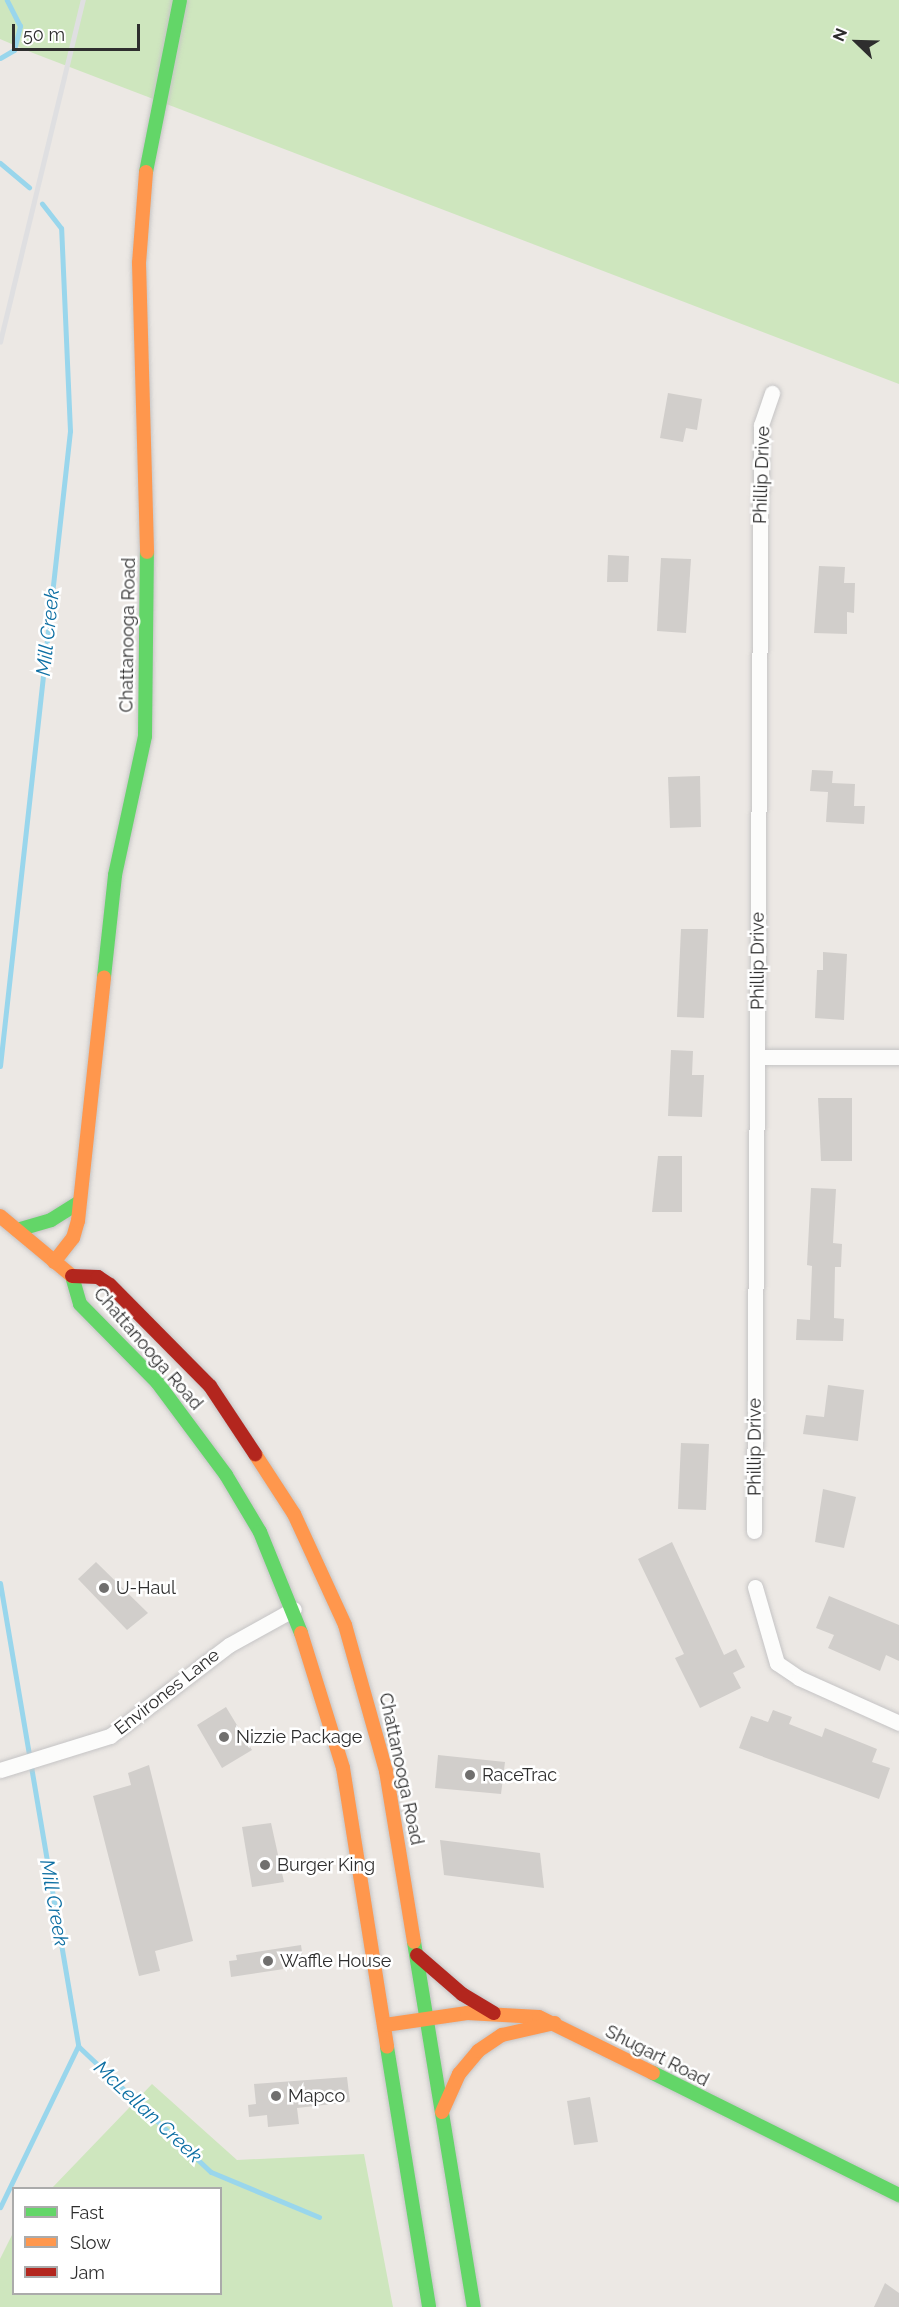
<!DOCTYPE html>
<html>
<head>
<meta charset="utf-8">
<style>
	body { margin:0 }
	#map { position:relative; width:899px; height:2307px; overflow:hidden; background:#ece8e4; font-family:Raleway,sans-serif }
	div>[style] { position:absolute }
	.green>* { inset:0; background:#cee6be }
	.stream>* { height:5px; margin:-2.5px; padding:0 2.5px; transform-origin:2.5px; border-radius:2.5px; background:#99d6ec }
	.building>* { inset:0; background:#d1cecb }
	.roads { filter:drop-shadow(0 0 2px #c5c4c5) drop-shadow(0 0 2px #c5c4c5) }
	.street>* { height:15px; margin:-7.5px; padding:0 7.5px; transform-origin:7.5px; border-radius:7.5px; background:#fcfcfb }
	.fast>* { height:14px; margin:-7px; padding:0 7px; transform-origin:7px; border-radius:7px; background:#63d668 }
	.slow>* { height:14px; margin:-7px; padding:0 7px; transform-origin:7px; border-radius:7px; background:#ff974d }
	.jam>* { height:14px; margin:-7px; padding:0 7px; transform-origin:7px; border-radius:7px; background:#b3261e }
	.rail>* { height:4.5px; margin:-2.25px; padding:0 2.25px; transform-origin:2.25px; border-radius:2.25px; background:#dfdfe1 }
	.dots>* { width:16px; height:16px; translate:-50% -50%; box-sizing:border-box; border:3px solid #fff; border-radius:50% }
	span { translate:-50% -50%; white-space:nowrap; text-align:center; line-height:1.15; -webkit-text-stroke:5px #fff; paint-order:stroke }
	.street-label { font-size:18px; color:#2e2e2e }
	.poi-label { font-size:18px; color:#2e2e2e }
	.left { translate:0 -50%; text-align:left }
	.water-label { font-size:20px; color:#0d6fa3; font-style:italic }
	.legend { position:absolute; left:12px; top:2187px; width:210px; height:108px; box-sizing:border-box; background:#fff; border:2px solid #ababab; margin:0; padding:8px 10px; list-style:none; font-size:18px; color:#2e2e2e }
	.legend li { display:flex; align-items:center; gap:12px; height:30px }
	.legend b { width:30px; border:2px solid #ababab }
	.north { position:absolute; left:827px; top:12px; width:60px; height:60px; -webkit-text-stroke:4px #fff; paint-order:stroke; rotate:293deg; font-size:16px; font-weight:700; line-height:24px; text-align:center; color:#2e2e2e }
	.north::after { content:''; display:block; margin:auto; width:21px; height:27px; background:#2e2e2e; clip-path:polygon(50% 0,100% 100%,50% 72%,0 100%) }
	.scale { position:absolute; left:12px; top:24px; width:128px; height:27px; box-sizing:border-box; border:3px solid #2e2e2e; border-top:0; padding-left:8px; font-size:18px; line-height:21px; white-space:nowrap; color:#2e2e2e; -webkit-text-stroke:4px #fff; paint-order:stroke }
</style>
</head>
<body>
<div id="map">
	<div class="green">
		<i style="clip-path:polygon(0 0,899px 0,899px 384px,33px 53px,0 39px)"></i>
		<i style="clip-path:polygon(152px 2084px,237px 2160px,364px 2154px,393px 2307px,0 2307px,0 2259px,13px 2233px,14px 2294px,220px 2294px,220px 2188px,52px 2188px)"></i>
	</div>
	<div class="stream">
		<i style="left:0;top:58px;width:16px;rotate:-30deg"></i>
		<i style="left:14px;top:50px;width:25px;rotate:-76deg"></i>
		<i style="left:20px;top:26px;width:29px;rotate:-117deg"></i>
		<i style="left:0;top:163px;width:38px;rotate:40deg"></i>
		<i style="left:0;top:1066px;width:639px;rotate:-83.71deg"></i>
		<i style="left:70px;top:431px;width:203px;rotate:-92.5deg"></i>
		<i style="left:61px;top:228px;width:31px;rotate:-128deg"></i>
		<i style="left:0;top:1583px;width:470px;rotate:80.4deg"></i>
		<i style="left:78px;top:2046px;width:179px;rotate:115.8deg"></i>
		<i style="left:78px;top:2046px;width:183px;rotate:43.5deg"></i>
		<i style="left:211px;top:2172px;width:117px;rotate:22.6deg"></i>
	</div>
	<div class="building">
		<i style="clip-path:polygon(668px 393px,702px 399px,697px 430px,686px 428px,683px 442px,660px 438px)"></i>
		<i style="clip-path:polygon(608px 555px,629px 556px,628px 582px,607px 582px)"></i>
		<i style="clip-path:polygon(661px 558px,691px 559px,686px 633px,657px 631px)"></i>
		<i style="clip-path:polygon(819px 566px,845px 567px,844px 583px,855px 583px,854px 613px,847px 612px,847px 634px,814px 633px)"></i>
		<i style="clip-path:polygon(812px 770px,833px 771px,832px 783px,855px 784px,854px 806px,865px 806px,864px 824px,826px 822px,828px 792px,810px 791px)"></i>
		<i style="clip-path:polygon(700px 776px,701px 827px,670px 828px,668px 777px)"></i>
		<i style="clip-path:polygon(681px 929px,708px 929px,704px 1018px,677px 1017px)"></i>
		<i style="clip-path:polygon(823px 952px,847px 954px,844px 1020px,815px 1018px,817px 970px,823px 970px)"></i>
		<i style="clip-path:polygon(671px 1050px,693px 1051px,692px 1075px,704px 1075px,702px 1117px,668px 1116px)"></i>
		<i style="clip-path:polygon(818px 1098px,852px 1098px,852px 1161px,821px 1161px)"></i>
		<i style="clip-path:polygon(658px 1156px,682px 1156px,682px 1212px,652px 1212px)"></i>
		<i style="clip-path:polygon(811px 1188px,836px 1189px,833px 1243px,842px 1244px,841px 1267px,835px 1267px,834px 1318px,844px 1319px,843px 1341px,796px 1340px,797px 1319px,810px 1320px,812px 1266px,807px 1265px)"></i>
		<i style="clip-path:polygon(828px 1385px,864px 1390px,858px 1441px,803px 1434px,806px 1415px,824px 1417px)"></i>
		<i style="clip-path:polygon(681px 1443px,709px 1444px,706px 1510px,678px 1509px)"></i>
		<i style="clip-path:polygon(823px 1489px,856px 1497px,844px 1548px,815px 1542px)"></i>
		<i style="clip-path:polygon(672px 1542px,724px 1655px,736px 1649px,745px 1667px,733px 1673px,741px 1688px,700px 1708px,675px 1658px,684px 1654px,638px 1559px)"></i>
		<i style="clip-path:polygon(96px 1562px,148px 1613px,127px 1630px,78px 1579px)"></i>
		<i style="clip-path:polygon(829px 1596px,899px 1625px,899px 1661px,886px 1655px,880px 1671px,828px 1648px,834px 1635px,816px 1628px)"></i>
		<i style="clip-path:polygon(226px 1707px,252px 1750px,222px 1768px,197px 1725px)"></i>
		<i style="clip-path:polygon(773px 1710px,792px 1717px,789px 1724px,822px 1737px,825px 1728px,877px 1749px,872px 1762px,890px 1768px,879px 1799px,739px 1748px,751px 1716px,768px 1722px)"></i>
		<i style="clip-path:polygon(438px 1755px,505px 1762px,501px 1794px,435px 1788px)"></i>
		<i style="clip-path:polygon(149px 1765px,193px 1941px,155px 1951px,160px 1971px,139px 1976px,93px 1796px,131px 1785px,128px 1773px)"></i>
		<i style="clip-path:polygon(271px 1823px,284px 1882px,252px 1887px,242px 1827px)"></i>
		<i style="clip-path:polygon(440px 1840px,540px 1853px,544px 1888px,444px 1875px)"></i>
		<i style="clip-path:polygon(301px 1945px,304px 1966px,231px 1977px,229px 1961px,237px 1960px,236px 1955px)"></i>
		<i style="clip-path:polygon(347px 2077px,350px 2102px,297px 2108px,299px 2124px,268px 2127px,267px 2115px,249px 2117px,248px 2105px,256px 2104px,254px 2084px)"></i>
		<i style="clip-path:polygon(590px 2097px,598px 2142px,574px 2145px,567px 2101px)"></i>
		<i style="clip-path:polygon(885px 2283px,899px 2293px,899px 2307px,874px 2307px)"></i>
	</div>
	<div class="roads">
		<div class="street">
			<i style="left:757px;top:1057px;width:142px"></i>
			<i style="left:754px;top:1531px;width:1106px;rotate:-89.64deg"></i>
			<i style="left:761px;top:425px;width:34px;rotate:-71deg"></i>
			<i style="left:755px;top:1587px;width:79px;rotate:73.9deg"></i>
			<i style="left:777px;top:1663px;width:27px;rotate:34deg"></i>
			<i style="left:799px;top:1678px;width:110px;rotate:24.2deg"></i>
			<i style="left:0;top:1770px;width:115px;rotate:-17.2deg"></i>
			<i style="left:110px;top:1736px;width:150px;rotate:-37.4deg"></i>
			<i style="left:229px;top:1645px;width:74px;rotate:-29deg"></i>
		</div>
		<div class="fast">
			<i style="left:146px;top:172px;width:175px;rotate:-78.8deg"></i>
			<i style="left:104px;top:977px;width:103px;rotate:-83.8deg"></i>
			<i style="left:115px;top:875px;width:142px;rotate:-77.8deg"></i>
			<i style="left:145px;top:736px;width:184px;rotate:-89.4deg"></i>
			<i style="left:17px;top:1230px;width:35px;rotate:-16deg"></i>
			<i style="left:51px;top:1220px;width:32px;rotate:-32deg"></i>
			<i style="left:72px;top:1276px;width:29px;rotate:74deg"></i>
			<i style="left:80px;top:1304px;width:110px;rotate:45.4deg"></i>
			<i style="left:157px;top:1382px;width:116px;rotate:53.4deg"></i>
			<i style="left:226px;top:1475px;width:66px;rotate:59.2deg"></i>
			<i style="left:260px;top:1532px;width:109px;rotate:67.9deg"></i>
			<i style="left:414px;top:1942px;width:370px;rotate:80.7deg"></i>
			<i style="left:387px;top:2047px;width:263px;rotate:80.8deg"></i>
			<i style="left:653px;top:2073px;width:275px;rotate:26.4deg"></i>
		</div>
		<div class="slow">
			<i style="left:146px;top:172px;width:91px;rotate:94.4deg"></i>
			<i style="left:139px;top:263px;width:289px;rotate:88.4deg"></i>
			<i style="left:0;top:1216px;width:94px;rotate:39.8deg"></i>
			<i style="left:54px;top:1262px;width:31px;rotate:-52deg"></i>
			<i style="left:73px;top:1238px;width:18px;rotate:-74deg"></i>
			<i style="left:78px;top:1221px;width:245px;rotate:-83.9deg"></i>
			<i style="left:255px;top:1454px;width:72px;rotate:57deg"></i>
			<i style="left:294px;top:1514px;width:122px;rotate:65.3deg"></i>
			<i style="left:345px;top:1625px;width:152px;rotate:74.3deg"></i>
			<i style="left:386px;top:1771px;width:173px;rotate:80.7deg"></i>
			<i style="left:301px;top:1633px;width:141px;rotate:72.7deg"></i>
			<i style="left:343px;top:1768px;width:282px;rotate:81deg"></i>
			<i style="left:385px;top:2025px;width:83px;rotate:-8.3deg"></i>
			<i style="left:467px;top:2013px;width:72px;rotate:3.2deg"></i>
			<i style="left:539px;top:2017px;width:127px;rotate:26.2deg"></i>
			<i style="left:442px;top:2112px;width:42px;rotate:-65.9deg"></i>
			<i style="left:459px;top:2074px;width:30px;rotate:-50deg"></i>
			<i style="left:478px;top:2051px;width:29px;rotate:-34deg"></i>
			<i style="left:502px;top:2035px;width:54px;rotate:-12.8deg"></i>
		</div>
		<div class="jam">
			<i style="left:72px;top:1276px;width:26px;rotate:2deg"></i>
			<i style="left:98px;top:1277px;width:14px;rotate:34deg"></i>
			<i style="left:110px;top:1285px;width:142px;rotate:45.3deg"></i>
			<i style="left:210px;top:1386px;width:82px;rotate:56.5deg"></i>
			<i style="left:417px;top:1955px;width:60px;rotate:40.9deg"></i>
			<i style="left:462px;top:1994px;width:37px;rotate:31deg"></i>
		</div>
	</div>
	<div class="rail">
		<i style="left:0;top:342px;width:352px;rotate:-76.4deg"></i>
	</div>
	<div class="dots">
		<i style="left:104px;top:1588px;background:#706f6e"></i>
		<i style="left:224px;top:1737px;background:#706f6e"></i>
		<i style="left:470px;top:1775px;background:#706f6e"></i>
		<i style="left:265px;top:1865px;background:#706f6e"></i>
		<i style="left:268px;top:1961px;background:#706f6e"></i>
		<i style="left:276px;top:2096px;background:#706f6e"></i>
	</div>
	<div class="street-label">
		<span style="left:762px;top:475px;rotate:-88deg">Phillip Drive</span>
		<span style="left:128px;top:635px;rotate:-89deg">Chattanooga Road</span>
		<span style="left:758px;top:961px;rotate:-90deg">Phillip Drive</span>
		<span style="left:148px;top:1349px;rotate:49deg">Chattanooga Road</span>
		<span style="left:755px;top:1447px;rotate:-90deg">Phillip Drive</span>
		<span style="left:167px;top:1692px;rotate:-38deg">Environes Lane</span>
		<span style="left:401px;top:1769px;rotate:78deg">Chattanooga Road</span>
		<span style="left:657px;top:2056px;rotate:27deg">Shugart Road</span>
	</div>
	<div class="poi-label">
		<span class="left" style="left:116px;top:1588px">U-Haul</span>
		<span class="left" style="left:236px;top:1737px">Nizzie Package</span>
		<span class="left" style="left:482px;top:1775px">RaceTrac</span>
		<span class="left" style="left:277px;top:1865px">Burger King</span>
		<span class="left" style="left:280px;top:1961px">Waffle House</span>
		<span class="left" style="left:288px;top:2096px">Mapco</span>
	</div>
	<div class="water-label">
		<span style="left:48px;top:632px;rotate:-84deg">Mill Creek</span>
		<span style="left:54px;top:1903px;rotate:80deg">Mill Creek</span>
		<span style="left:148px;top:2112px;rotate:43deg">McLellan Creek</span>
	</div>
	<ul class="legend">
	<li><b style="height:8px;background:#63d668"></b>Fast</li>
	<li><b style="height:8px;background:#ff974d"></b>Slow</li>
	<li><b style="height:8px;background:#b3261e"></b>Jam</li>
	</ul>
	<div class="north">N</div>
	<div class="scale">50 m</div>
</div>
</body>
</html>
